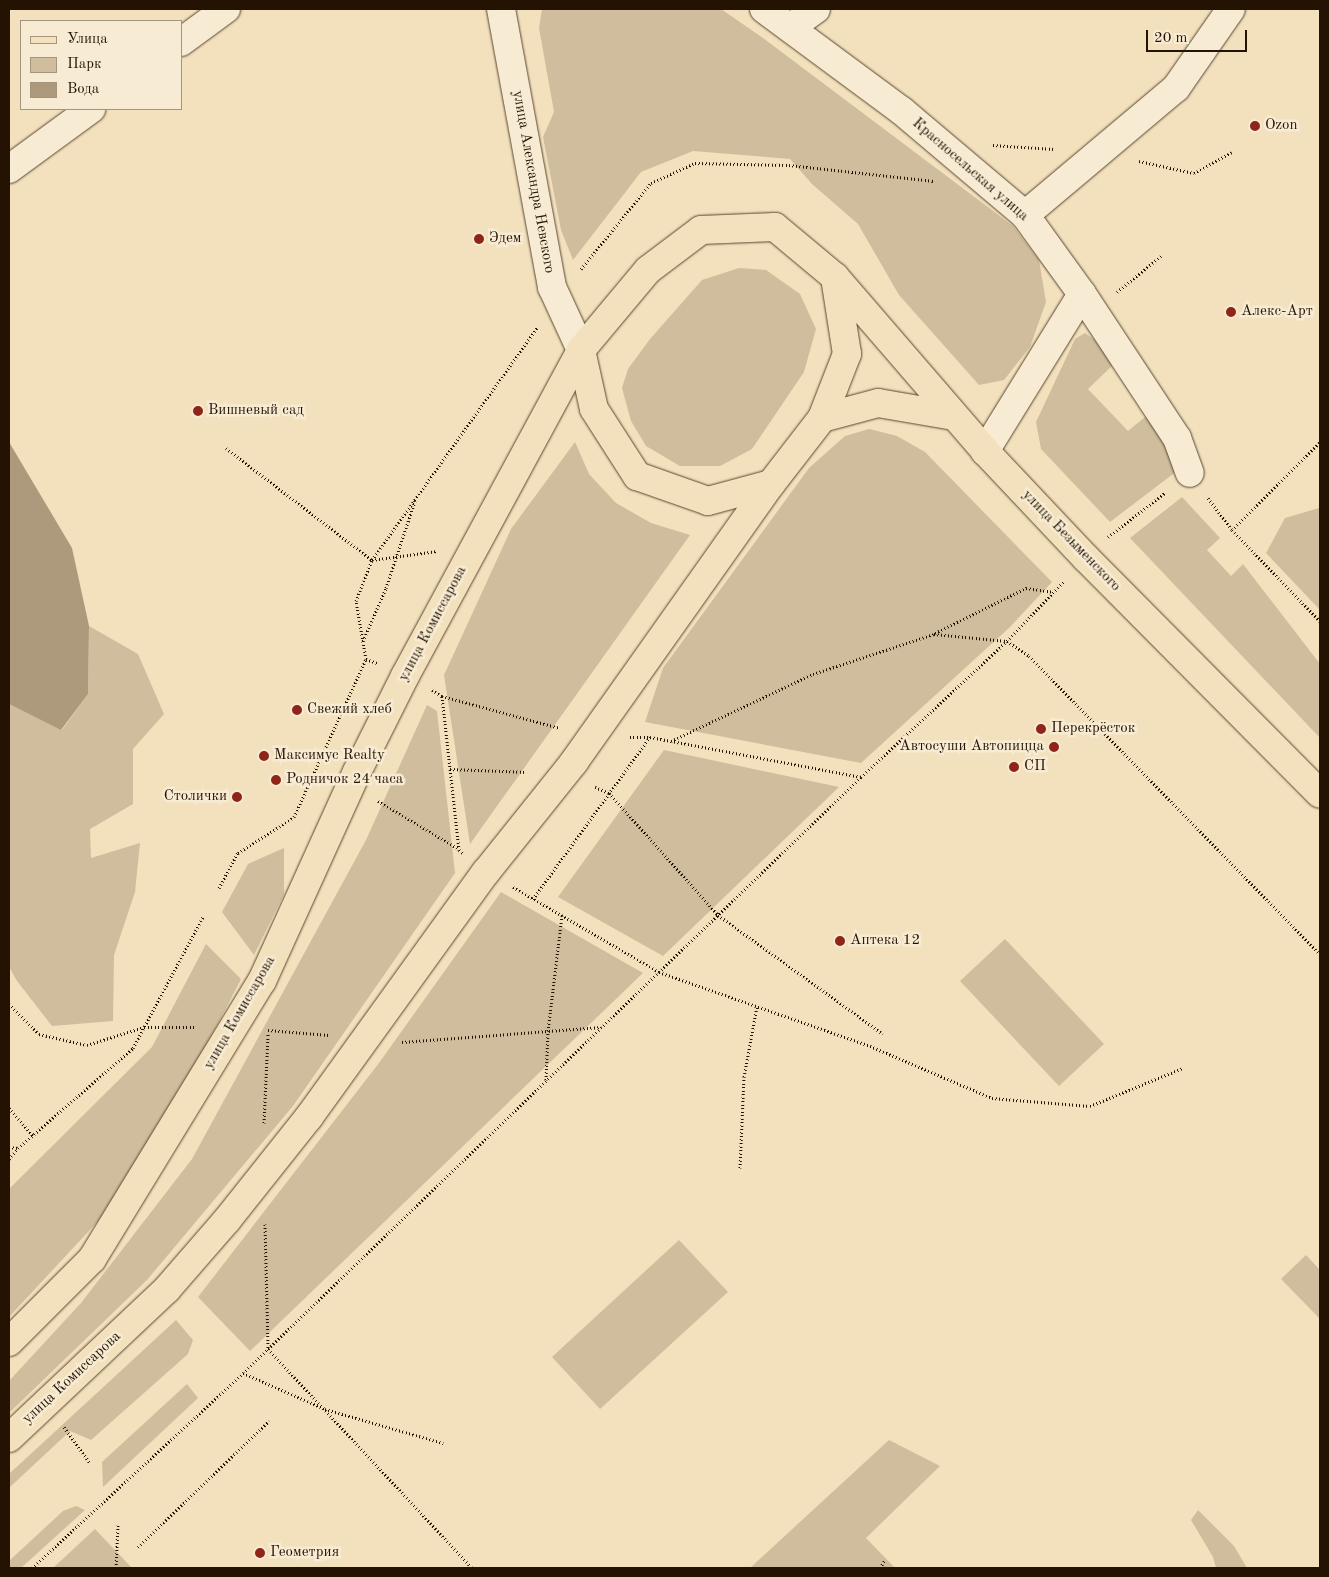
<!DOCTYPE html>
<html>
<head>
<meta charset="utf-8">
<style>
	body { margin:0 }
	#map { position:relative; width:1329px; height:1577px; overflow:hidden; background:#f3e0bc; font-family:"Old Standard TT",serif }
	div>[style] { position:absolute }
	.green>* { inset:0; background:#d0bd9d }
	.water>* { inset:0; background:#ad9a7d }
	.path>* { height:3px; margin-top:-1.5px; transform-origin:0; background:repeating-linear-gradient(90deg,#241303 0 1px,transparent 0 3.5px) }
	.roads { filter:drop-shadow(0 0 1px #584631) drop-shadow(0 0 1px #584631) }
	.minor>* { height:28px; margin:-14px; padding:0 14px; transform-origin:14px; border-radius:14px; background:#f7ebd3 }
	.major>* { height:28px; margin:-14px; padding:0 14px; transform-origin:14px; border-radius:14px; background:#f3e0bc }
	.dots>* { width:14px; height:14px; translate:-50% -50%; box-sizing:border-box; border:2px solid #f7ebd3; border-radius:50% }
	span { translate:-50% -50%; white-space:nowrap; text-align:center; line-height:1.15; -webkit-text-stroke:5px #f7ebd3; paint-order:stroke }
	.poi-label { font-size:15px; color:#241303 }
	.left { translate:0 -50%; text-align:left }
	.right { translate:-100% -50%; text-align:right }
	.street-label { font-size:15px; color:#241303 }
	.frame { position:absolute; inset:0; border:10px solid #241303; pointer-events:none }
	.legend { position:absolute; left:20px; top:20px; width:162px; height:90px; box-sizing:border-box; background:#f7ebd3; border:1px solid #a39580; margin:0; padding:6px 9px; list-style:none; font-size:15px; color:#241303 }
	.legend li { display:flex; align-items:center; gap:10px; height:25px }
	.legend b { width:25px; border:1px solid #a39580 }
	.scale { position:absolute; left:1146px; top:30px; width:101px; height:22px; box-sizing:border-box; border:2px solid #241303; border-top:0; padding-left:6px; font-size:15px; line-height:18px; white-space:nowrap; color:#241303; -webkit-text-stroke:4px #f7ebd3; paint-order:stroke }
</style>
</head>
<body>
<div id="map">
	<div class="green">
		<i style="clip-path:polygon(542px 9px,721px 9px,763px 38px,1013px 226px,1039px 260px,1046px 302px,1030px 347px,1004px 380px,979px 385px,899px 295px,858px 224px,812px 184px,790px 159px,693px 151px,641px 172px,573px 260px,561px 230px,543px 137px,554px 112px,539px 28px)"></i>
		<i style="clip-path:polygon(739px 268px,766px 270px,800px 294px,816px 329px,804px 372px,752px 449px,720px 466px,680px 466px,646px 446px,631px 421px,622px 388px,628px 369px,650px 339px,702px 280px)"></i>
		<i style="clip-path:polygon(1085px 333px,1094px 339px,1114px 364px,1088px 389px,1128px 431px,1145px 417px,1163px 437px,1177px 471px,1110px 522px,1041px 449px,1036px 422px,1075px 339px)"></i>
		<i style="clip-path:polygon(869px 429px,897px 436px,925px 452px,1052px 582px,1010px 627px,861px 763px,645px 722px,663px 668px,809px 468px,845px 436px)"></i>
		<i style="clip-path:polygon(575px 442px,589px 474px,616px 503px,651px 523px,690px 535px,470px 844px,444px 675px,511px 529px)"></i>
		<i style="clip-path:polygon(1182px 497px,1220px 538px,1207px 550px,1231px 576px,1243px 564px,1320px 664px,1320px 738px,1130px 538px)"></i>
		<i style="clip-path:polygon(1319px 508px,1320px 509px,1320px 610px,1266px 553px,1285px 518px)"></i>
		<i style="clip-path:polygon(89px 626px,138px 654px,164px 714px,133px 749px,133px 804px,90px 829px,91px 858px,140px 843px,135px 892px,114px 955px,113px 1021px,52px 1026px,17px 981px,9px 967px,9px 704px,62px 730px,88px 694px)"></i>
		<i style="clip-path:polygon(427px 705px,437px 711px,455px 873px,293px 1106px,147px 1280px,9px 1413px,9px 1381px,81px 1303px,192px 1159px,366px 840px)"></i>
		<i style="clip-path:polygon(664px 750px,839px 787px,663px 956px,558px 897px)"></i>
		<i style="clip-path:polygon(284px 848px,284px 894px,254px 955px,222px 912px,248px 864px)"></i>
		<i style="clip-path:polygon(501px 892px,643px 973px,250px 1351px,198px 1297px,379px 1063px)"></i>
		<i style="clip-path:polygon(1005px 939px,1104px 1044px,1059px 1086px,960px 981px)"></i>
		<i style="clip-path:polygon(206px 944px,241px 979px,183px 1091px,101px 1218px,9px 1317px,9px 1189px,152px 1047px)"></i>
		<i style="clip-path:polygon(679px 1240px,728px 1292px,600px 1409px,552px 1357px)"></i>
		<i style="clip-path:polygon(1306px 1255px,1320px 1270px,1320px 1319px,1281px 1279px)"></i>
		<i style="clip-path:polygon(176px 1320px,193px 1340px,188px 1354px,91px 1440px,70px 1431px,9px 1488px,9px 1474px)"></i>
		<i style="clip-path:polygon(187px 1384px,198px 1398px,103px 1487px,102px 1462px)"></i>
		<i style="clip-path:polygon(889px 1440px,940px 1466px,866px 1538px,895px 1568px,750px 1568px)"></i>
		<i style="clip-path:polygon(76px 1506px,85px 1510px,21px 1568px,9px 1568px,9px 1561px,63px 1511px)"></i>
		<i style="clip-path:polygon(1198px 1510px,1234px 1546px,1247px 1568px,1216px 1568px,1213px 1557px,1191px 1520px)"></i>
		<i style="clip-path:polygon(95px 1529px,132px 1568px,53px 1568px)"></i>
	</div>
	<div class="water">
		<i style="clip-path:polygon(9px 442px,72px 548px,89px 626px,88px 694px,61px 730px,9px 704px)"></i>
	</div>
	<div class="path">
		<i style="left:993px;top:145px;width:61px;rotate:3.8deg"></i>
		<i style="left:1139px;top:161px;width:56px;rotate:12.3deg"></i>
		<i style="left:1194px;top:173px;width:43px;rotate:-28.9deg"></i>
		<i style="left:581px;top:269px;width:111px;rotate:-50.9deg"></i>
		<i style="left:651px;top:183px;width:48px;rotate:-24.4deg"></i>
		<i style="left:695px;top:163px;width:94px;rotate:1.2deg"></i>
		<i style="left:789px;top:165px;width:146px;rotate:6.3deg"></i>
		<i style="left:1117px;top:292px;width:57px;rotate:-39.3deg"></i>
		<i style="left:226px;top:448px;width:184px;rotate:37.5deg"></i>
		<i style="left:372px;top:560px;width:66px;rotate:-7.9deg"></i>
		<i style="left:1208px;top:498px;width:40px;rotate:53deg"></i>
		<i style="left:1232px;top:530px;width:127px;rotate:46deg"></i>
		<i style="left:1232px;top:530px;width:124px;rotate:-45deg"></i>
		<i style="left:1108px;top:537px;width:73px;rotate:-37.8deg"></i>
		<i style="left:935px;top:633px;width:102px;rotate:-26.3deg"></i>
		<i style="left:1026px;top:588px;width:28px;rotate:8deg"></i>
		<i style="left:363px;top:641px;width:58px;rotate:-66.5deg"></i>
		<i style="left:386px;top:588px;width:92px;rotate:-71.6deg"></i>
		<i style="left:366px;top:659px;width:12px;rotate:20deg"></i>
		<i style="left:432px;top:690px;width:12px;rotate:31deg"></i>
		<i style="left:442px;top:696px;width:155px;rotate:83.7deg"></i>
		<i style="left:459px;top:850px;width:5px;rotate:37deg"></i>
		<i style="left:442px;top:696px;width:122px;rotate:15.2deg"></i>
		<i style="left:630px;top:737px;width:20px"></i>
		<i style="left:671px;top:741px;width:157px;rotate:-25.3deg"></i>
		<i style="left:813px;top:674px;width:127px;rotate:-18.3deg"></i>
		<i style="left:934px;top:634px;width:73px;rotate:5.5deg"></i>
		<i style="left:1007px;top:641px;width:27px;rotate:34deg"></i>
		<i style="left:1029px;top:656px;width:417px;rotate:45.7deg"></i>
		<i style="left:450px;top:769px;width:77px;rotate:2.2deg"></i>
		<i style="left:595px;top:787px;width:15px;rotate:23deg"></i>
		<i style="left:609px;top:793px;width:164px;rotate:48.2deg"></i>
		<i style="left:718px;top:915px;width:203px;rotate:35.8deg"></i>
		<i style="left:378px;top:801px;width:94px;rotate:30.7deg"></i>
		<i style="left:513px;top:887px;width:169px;rotate:30.2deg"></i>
		<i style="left:659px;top:972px;width:224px;rotate:19.3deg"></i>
		<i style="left:870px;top:1046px;width:133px;rotate:23.1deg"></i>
		<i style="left:992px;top:1098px;width:98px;rotate:4.7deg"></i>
		<i style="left:1090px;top:1106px;width:100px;rotate:-22.2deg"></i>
		<i style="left:219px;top:888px;width:40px;rotate:-62deg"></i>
		<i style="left:238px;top:853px;width:67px;rotate:-32.7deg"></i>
		<i style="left:294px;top:817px;width:174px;rotate:-65.5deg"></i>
		<i style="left:366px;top:659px;width:59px;rotate:-99.8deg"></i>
		<i style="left:356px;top:601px;width:44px;rotate:-68.7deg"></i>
		<i style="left:372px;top:560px;width:285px;rotate:-54.6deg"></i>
		<i style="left:533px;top:899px;width:200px;rotate:-54.2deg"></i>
		<i style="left:650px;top:737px;width:215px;rotate:10.7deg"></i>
		<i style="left:9px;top:1004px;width:42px;rotate:45deg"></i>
		<i style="left:39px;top:1034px;width:49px;rotate:12.9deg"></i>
		<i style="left:87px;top:1045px;width:60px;rotate:-17.5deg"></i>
		<i style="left:144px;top:1027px;width:53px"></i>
		<i style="left:268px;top:1030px;width:61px;rotate:4.7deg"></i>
		<i style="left:402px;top:1042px;width:200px;rotate:-4.3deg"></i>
		<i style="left:546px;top:1080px;width:49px;rotate:-87.7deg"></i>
		<i style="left:548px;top:1031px;width:116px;rotate:-83.1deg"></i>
		<i style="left:9px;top:1108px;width:37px;rotate:49deg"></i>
		<i style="left:264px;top:1123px;width:89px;rotate:-87.4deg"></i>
		<i style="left:9px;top:1147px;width:9px;rotate:6deg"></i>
		<i style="left:9px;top:1159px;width:14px;rotate:-51deg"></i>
		<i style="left:18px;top:1148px;width:152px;rotate:-41deg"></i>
		<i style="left:133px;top:1048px;width:149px;rotate:-61.9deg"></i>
		<i style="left:740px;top:1168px;width:91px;rotate:-87.5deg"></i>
		<i style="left:744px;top:1077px;width:72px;rotate:-79.6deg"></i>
		<i style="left:265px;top:1224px;width:125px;rotate:88.6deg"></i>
		<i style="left:268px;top:1349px;width:299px;rotate:47deg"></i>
		<i style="left:243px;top:1373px;width:90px;rotate:23.7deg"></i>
		<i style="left:325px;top:1409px;width:123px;rotate:16.1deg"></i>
		<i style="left:64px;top:1427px;width:44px;rotate:54.2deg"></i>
		<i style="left:138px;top:1547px;width:182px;rotate:-43.9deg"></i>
		<i style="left:32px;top:1568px;width:287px;rotate:-42.7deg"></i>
		<i style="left:243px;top:1373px;width:859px;rotate:-43.96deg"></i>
		<i style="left:861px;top:777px;width:200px;rotate:-43deg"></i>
		<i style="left:1007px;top:641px;width:84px;rotate:-46.4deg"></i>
		<i style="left:116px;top:1568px;width:43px;rotate:-87.3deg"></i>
		<i style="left:880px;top:1568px;width:9px;rotate:-58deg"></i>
	</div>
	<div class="roads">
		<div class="minor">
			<i style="left:501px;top:9px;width:283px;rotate:79.6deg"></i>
			<i style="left:552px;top:287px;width:69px;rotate:65.3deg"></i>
			<i style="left:764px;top:9px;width:172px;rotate:36.5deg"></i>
			<i style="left:902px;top:111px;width:161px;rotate:40.2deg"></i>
			<i style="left:1025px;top:215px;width:97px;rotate:54.2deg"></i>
			<i style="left:1082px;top:294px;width:185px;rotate:121.7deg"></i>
			<i style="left:790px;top:28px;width:32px;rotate:-36deg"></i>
			<i style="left:181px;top:42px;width:56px;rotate:-36.3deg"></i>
			<i style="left:9px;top:169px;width:102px;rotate:-36.2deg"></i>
			<i style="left:1025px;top:215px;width:197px;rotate:-40.1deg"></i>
			<i style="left:1176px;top:88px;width:96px;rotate:-55.2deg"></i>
			<i style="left:1082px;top:294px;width:173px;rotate:56.6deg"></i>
			<i style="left:1177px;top:438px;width:37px;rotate:70deg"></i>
		</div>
		<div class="major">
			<i style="left:581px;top:350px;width:60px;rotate:77.6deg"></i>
			<i style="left:594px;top:409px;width:80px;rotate:57.3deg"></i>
			<i style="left:637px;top:476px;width:75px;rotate:19.4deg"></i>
			<i style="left:708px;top:501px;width:65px;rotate:-15.1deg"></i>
			<i style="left:822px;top:418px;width:58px;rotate:-15deg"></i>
			<i style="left:878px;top:403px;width:77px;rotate:9.7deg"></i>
			<i style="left:9px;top:1342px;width:117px;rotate:-45deg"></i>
			<i style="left:92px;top:1259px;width:326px;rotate:-58.6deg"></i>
			<i style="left:262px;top:981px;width:230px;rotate:-65.6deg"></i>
			<i style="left:357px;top:772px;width:107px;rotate:-63.4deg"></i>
			<i style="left:405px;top:676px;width:370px;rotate:-61.6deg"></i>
			<i style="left:581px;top:350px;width:104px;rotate:-50.1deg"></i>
			<i style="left:648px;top:270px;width:66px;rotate:-37deg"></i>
			<i style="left:701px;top:230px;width:74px;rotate:-2.3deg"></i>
			<i style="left:775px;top:227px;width:78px;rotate:39.8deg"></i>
			<i style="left:835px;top:277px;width:230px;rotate:49.2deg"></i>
			<i style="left:985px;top:451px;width:147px;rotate:46.7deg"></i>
			<i style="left:1086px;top:558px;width:332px;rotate:45.2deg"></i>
			<i style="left:9px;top:1438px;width:217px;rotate:-43.3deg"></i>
			<i style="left:167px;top:1289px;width:91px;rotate:-49deg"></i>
			<i style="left:227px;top:1220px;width:132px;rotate:-51.5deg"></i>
			<i style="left:309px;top:1117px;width:302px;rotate:-54.2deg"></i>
			<i style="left:486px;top:872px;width:141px;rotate:-51.3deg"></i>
			<i style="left:574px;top:762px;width:341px;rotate:-54.7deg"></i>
			<i style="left:771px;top:484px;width:83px;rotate:-52.3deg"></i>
			<i style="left:822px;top:418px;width:69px;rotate:-68.7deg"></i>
			<i style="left:847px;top:354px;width:78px;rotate:-98.9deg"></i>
		</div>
	</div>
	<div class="dots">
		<i style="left:1255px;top:126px;background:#8f2418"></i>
		<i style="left:479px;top:239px;background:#8f2418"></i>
		<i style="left:1231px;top:312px;background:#8f2418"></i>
		<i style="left:198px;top:411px;background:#8f2418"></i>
		<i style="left:297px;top:710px;background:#8f2418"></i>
		<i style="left:1041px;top:729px;background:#8f2418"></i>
		<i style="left:1054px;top:747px;background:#8f2418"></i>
		<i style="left:264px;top:756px;background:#8f2418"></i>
		<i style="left:1014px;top:767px;background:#8f2418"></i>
		<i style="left:276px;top:780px;background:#8f2418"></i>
		<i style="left:237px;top:797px;background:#8f2418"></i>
		<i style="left:840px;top:941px;background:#8f2418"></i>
		<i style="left:260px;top:1553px;background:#8f2418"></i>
	</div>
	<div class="poi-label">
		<span class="left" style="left:1265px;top:126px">Ozon</span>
		<span class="left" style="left:489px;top:239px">Эдем</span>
		<span class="left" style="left:1241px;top:312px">Алекс-Арт</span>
		<span class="left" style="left:208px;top:411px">Вишневый сад</span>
		<span class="left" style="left:307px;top:710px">Свежий хлеб</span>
		<span class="left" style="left:1051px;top:729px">Перекрёсток</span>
		<span class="right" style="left:1044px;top:747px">Автосуши Автопицца</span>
		<span class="left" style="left:274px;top:756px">Максимус Realty</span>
		<span class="left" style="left:1024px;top:767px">СП</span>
		<span class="left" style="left:286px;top:780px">Родничок 24 часа</span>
		<span class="right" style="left:227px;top:797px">Столички</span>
		<span class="left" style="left:850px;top:941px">Аптека 12</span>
		<span class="left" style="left:270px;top:1553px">Геометрия</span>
	</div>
	<div class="street-label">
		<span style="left:970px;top:170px;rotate:41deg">Красносельская улица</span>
		<span style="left:533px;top:182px;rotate:80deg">улица Александра Невского</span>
		<span style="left:1071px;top:541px;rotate:46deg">улица Безыменского</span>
		<span style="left:433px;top:624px;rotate:-62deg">улица Комиссарова</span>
		<span style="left:240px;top:1013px;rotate:-60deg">улица Комиссарова</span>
		<span style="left:72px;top:1378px;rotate:-43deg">улица Комиссарова</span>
	</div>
	<div class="frame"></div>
	<ul class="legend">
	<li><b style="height:6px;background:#f3e0bc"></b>Улица</li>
	<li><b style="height:14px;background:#d0bd9d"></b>Парк</li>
	<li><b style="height:14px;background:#ad9a7d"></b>Вода</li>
	</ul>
	<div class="scale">20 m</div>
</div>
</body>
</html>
